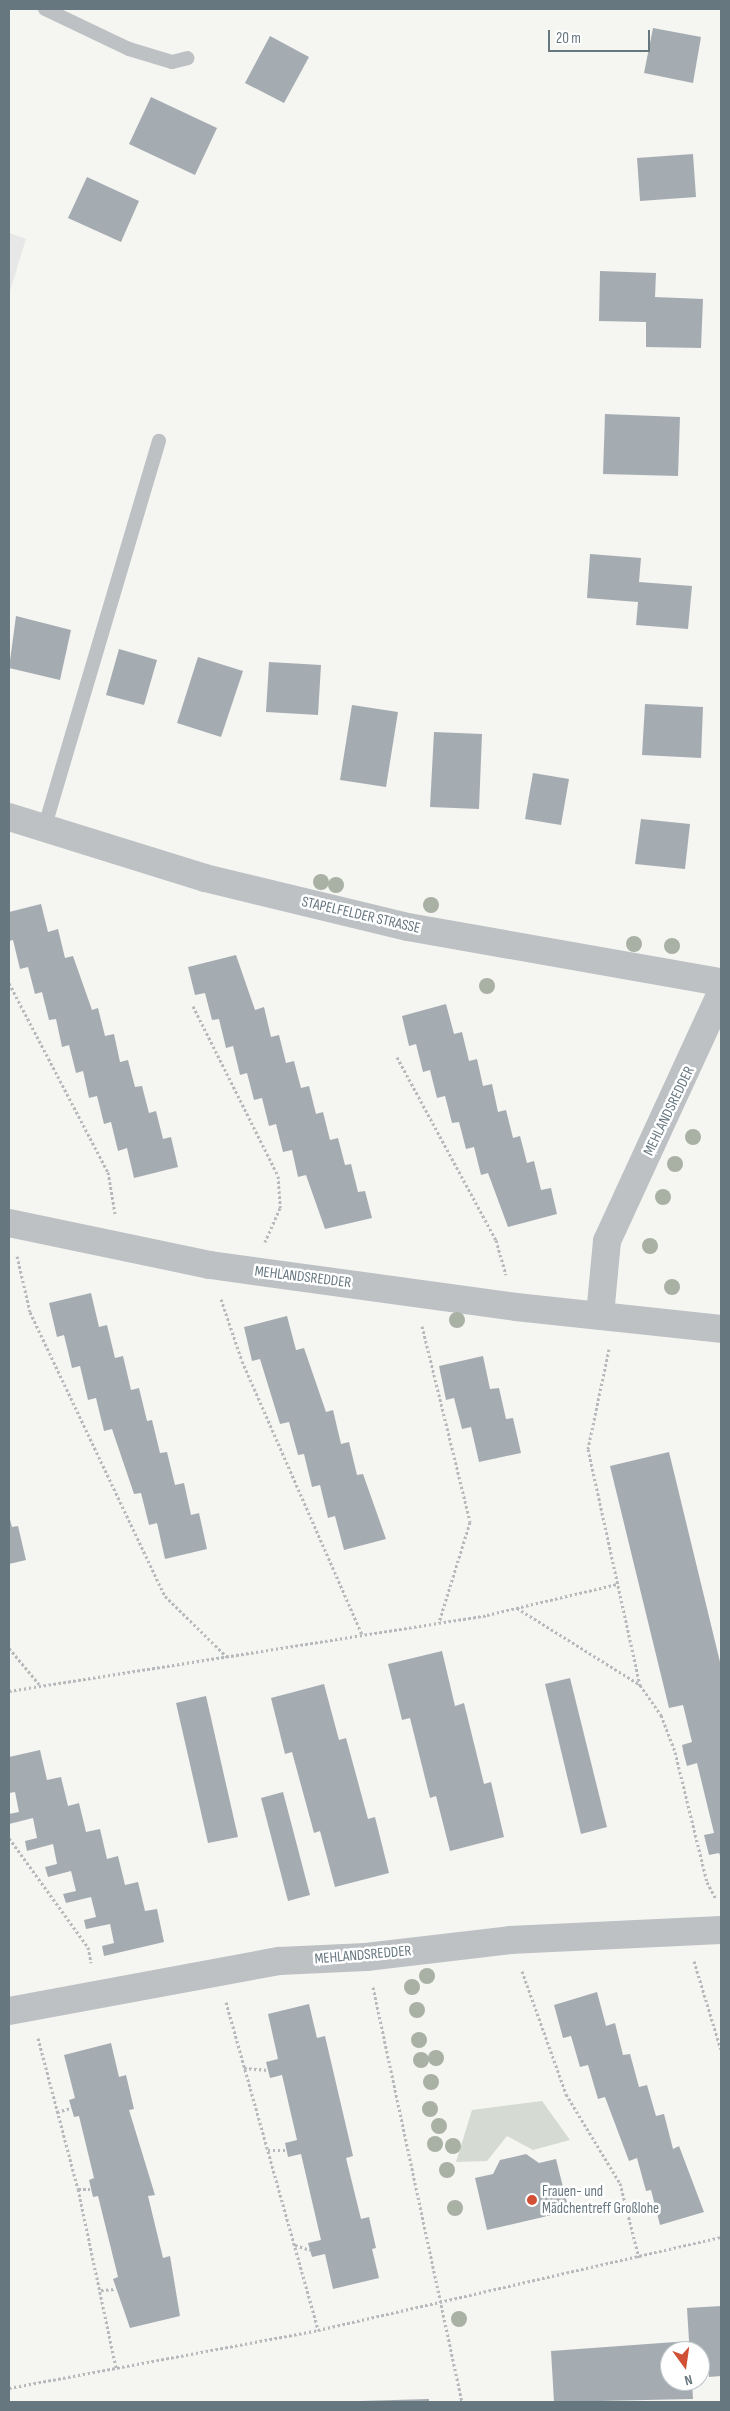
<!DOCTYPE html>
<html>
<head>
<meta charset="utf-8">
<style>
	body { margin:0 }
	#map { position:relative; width:730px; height:2411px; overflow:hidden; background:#f5f5f2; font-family:"Sofia Sans Condensed",sans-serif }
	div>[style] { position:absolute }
	.built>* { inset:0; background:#e6e7e6 }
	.green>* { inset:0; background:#d5dad2 }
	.building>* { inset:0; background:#a5acb1 }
	.path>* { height:3px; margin-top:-1.5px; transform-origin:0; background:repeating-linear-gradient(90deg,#b7babc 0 2.5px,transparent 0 5px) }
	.service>* { height:14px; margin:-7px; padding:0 7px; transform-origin:7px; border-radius:7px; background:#bdc1c4 }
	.minor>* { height:28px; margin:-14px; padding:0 14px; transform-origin:14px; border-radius:14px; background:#bdc1c4 }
	.tertiary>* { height:28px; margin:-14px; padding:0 14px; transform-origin:14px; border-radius:14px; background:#bdc1c4 }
	.trees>* { width:16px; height:16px; margin:-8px; border-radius:50%; background:#a9b0a4 }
	.dots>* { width:14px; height:14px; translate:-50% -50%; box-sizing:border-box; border:2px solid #fff; border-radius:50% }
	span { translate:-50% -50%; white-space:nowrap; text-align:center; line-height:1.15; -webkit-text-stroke:5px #fff; paint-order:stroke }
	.street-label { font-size:15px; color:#677780 }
	.poi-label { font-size:15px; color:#677780 }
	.left { translate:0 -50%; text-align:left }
	.frame { position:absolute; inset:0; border:10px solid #677780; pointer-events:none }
	.north { position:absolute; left:660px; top:2341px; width:50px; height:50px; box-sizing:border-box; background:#fff; border:1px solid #c2c9cc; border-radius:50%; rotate:166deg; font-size:14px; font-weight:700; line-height:20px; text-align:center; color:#677780 }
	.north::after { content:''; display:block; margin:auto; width:18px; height:22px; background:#d25036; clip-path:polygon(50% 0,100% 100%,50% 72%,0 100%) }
	.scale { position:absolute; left:548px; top:30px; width:102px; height:22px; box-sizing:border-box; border:2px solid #677780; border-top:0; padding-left:6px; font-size:15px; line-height:18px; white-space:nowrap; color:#677780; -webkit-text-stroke:4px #fff; paint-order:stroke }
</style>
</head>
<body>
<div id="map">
	<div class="built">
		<i style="clip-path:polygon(9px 233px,26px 239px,9px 294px)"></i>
	</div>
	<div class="green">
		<i style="clip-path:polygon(542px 2101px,570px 2140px,533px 2150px,507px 2136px,487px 2161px,456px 2162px,472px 2110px)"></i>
	</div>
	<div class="building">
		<i style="clip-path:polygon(653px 28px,701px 37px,693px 83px,644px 73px)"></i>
		<i style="clip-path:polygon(270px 36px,309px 57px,284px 103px,245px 83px)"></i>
		<i style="clip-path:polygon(151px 97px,217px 128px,195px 175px,129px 144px)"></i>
		<i style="clip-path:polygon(693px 154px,696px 197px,640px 201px,637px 158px)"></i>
		<i style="clip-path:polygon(87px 177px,139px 201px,121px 242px,68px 218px)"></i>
		<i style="clip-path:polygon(600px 271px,656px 273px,655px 297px,703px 299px,701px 348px,646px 347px,646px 322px,599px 321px)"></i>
		<i style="clip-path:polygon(605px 414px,680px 417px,678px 476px,603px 474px)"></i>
		<i style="clip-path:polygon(590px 554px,641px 558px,639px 582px,692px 586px,688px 629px,636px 625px,638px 602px,587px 598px)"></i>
		<i style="clip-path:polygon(16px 616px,71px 630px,60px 680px,9px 668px)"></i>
		<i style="clip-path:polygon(119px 649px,157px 660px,144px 705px,106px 695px)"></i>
		<i style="clip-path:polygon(198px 657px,243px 671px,221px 737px,177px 723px)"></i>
		<i style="clip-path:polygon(269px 662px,321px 665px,318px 715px,266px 712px)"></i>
		<i style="clip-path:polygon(645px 704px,703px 707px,701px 758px,642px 755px)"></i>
		<i style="clip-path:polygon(352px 705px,398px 712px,386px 787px,340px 780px)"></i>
		<i style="clip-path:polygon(434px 732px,482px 734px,479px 809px,430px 807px)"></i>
		<i style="clip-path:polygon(533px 773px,569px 779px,561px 825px,525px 819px)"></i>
		<i style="clip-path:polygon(641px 819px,690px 824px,685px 869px,635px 864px)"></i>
		<i style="clip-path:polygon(41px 904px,48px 932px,58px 929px,65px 958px,73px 956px,92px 1010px,98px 1008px,105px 1036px,114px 1034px,120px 1062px,128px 1060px,135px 1087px,142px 1086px,149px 1113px,156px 1111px,163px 1139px,171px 1137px,178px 1167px,134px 1178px,127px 1148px,118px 1151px,111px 1122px,104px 1124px,97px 1096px,89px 1098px,83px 1071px,76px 1073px,69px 1045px,62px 1047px,56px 1019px,49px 1020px,42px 992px,35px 994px,28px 967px,20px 969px,13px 940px,9px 941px,9px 912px)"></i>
		<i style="clip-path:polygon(236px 955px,255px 1010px,264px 1007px,271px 1037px,279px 1035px,286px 1063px,294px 1061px,301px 1088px,309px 1086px,316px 1114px,323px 1112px,330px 1140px,338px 1138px,345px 1165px,351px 1164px,358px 1192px,365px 1191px,372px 1218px,325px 1229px,306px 1175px,298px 1177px,292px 1150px,283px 1152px,276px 1124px,269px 1126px,262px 1098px,254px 1100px,247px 1073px,240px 1075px,233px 1046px,226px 1048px,219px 1019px,212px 1020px,205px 993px,195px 995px,188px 967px)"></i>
		<i style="clip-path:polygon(446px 1004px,454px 1034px,462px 1032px,469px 1061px,477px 1059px,483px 1086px,492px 1084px,498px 1112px,506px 1110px,513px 1138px,520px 1136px,527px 1163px,534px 1161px,541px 1190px,551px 1188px,557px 1214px,508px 1227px,488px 1173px,481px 1175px,474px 1147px,466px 1149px,459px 1122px,452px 1123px,445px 1096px,437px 1098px,430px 1070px,423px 1072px,416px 1044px,409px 1046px,402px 1016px)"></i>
		<i style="clip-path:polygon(91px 1293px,99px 1327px,107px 1325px,115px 1358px,123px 1356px,131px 1390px,139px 1388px,147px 1421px,152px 1420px,160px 1453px,167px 1452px,175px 1485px,184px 1483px,191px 1515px,199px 1513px,207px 1549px,165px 1559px,157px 1523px,149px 1525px,141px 1493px,134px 1494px,112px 1429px,104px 1431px,96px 1398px,88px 1400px,80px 1366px,72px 1368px,64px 1335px,57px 1337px,49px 1303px)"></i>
		<i style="clip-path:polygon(287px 1316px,296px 1350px,304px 1348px,326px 1412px,333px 1410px,341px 1444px,349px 1442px,357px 1475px,363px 1474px,386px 1539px,344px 1550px,335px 1516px,328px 1518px,320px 1485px,312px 1487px,304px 1454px,298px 1455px,289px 1422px,280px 1424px,260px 1359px,252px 1361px,244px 1327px)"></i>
		<i style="clip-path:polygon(483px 1356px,490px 1389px,499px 1388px,506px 1419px,513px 1418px,521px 1453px,479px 1462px,471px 1427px,462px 1429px,454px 1398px,446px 1400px,439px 1366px)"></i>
		<i style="clip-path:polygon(669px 1452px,721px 1666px,721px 1858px,719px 1853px,709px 1855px,704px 1835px,714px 1833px,697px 1763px,687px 1766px,684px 1755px,682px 1745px,692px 1742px,683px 1705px,669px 1708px,610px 1466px)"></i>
		<i style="clip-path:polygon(9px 1516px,12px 1527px,18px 1526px,26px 1560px,9px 1564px)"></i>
		<i style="clip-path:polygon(442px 1651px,455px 1706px,464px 1703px,484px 1784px,491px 1782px,504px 1837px,450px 1851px,436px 1796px,430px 1798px,410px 1718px,402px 1720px,388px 1664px)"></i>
		<i style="clip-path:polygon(570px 1678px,607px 1827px,581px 1834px,545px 1684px)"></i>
		<i style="clip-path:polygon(324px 1684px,339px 1740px,346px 1738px,368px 1819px,375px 1817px,389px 1873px,335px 1887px,320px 1831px,314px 1833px,292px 1752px,285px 1754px,271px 1698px)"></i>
		<i style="clip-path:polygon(206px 1696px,238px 1837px,208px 1843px,176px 1703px)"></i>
		<i style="clip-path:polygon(40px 1750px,47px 1780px,61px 1777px,68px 1806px,79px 1803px,86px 1832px,100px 1829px,107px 1859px,118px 1856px,125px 1885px,138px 1882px,145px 1911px,157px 1909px,164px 1942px,104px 1956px,102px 1946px,114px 1943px,110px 1924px,86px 1929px,84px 1920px,96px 1917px,91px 1897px,66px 1903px,63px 1894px,76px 1891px,71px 1871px,48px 1877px,45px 1867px,57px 1864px,53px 1844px,27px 1851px,25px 1841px,37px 1838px,33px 1818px,9px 1824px,9px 1814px,19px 1812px,15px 1792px,9px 1793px,9px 1757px)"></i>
		<i style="clip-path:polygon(283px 1792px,310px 1895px,288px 1901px,261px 1798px)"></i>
		<i style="clip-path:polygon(597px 1992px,606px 2026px,615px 2023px,623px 2055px,630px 2054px,639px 2087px,647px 2085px,656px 2116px,664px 2114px,673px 2149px,679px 2146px,704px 2212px,660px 2225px,651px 2190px,646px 2191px,637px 2158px,629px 2161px,605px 2097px,598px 2099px,588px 2065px,580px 2067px,571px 2036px,563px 2038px,554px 2005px)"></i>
		<i style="clip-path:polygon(309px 2004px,317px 2038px,325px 2036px,353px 2156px,346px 2158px,361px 2219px,369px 2217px,376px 2248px,372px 2249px,379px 2278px,333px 2289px,325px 2254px,312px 2257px,308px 2243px,321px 2240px,301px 2154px,288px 2157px,285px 2143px,297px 2140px,282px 2075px,270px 2078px,266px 2062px,278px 2059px,268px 2014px)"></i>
		<i style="clip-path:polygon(111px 2043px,119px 2077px,126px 2075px,134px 2109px,129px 2110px,155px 2195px,148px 2196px,163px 2258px,170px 2256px,180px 2316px,130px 2328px,113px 2279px,118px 2277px,98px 2196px,93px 2197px,89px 2180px,94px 2178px,79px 2116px,74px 2117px,69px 2100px,75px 2098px,64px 2055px)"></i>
		<i style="clip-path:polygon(526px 2154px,539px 2163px,556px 2159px,569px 2211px,487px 2230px,475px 2178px,493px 2174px,500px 2160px)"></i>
		<i style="clip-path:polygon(721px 2306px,721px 2376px,709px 2377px,708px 2366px,700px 2367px,700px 2351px,670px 2351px,670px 2381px,692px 2381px,693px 2399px,554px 2402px,551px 2351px,689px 2341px,687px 2308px)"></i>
		<i style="clip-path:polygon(429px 2399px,429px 2402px,360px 2402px,360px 2401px)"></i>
	</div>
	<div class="path">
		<i style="left:9px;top:983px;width:213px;rotate:62.4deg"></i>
		<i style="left:108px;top:1172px;width:42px;rotate:80.3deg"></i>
		<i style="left:193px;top:1006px;width:190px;rotate:63.4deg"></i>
		<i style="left:278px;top:1176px;width:32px;rotate:86deg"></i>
		<i style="left:280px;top:1208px;width:37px;rotate:114deg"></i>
		<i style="left:397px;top:1057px;width:208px;rotate:61.6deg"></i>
		<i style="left:496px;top:1240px;width:36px;rotate:74deg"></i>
		<i style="left:17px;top:1256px;width:57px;rotate:76.9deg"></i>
		<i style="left:30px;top:1312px;width:314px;rotate:64.6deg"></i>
		<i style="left:165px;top:1596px;width:87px;rotate:44.5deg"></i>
		<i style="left:221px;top:1299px;width:65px;rotate:71.3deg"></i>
		<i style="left:242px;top:1361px;width:299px;rotate:66.3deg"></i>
		<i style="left:422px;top:1326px;width:202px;rotate:76.2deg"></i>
		<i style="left:470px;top:1522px;width:105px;rotate:107.2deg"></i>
		<i style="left:609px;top:1349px;width:102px;rotate:101.9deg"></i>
		<i style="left:588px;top:1449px;width:242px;rotate:77.6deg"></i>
		<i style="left:640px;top:1685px;width:37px;rotate:55deg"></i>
		<i style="left:661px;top:1715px;width:40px;rotate:69deg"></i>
		<i style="left:675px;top:1752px;width:134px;rotate:76.2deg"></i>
		<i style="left:707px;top:1882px;width:19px;rotate:62deg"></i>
		<i style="left:517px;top:1608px;width:145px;rotate:32deg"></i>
		<i style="left:9px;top:1648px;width:47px;rotate:50.2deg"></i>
		<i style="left:9px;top:1691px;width:484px;rotate:-9deg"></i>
		<i style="left:487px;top:1615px;width:134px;rotate:-13.4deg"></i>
		<i style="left:9px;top:1838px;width:135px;rotate:54.1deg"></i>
		<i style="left:88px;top:1947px;width:16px;rotate:79deg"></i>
		<i style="left:694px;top:1961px;width:93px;rotate:73.1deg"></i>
		<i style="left:522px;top:1971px;width:131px;rotate:70.3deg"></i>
		<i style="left:566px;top:2094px;width:104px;rotate:58.8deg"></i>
		<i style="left:620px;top:2183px;width:77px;rotate:75.8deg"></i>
		<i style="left:373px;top:1987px;width:424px;rotate:77.9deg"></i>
		<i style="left:226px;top:2002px;width:341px;rotate:74.3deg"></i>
		<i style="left:38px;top:2038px;width:156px;rotate:75.2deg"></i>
		<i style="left:78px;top:2189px;width:183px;rotate:78deg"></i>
		<i style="left:244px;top:2068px;width:24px;rotate:5deg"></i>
		<i style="left:57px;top:2112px;width:15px;rotate:-16deg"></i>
		<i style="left:268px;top:2150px;width:19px"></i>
		<i style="left:78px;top:2189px;width:13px"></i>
		<i style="left:295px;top:2245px;width:16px;rotate:18deg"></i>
		<i style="left:101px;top:2290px;width:14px;rotate:-4deg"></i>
		<i style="left:9px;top:2388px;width:314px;rotate:-10.6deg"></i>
		<i style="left:318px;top:2330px;width:414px;rotate:-13deg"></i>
	</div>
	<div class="service">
		<i style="left:45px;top:9px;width:93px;rotate:25.5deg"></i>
		<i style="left:129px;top:49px;width:45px;rotate:16.8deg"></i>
		<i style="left:172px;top:62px;width:16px;rotate:-14deg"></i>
		<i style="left:44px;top:829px;width:405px;rotate:-73.5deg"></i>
	</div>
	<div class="minor">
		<i style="left:9px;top:1223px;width:205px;rotate:11.8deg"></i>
		<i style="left:210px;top:1265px;width:309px;rotate:7.8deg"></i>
		<i style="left:516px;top:1307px;width:206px;rotate:6.1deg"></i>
		<i style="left:600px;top:1315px;width:74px;rotate:-84.6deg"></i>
		<i style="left:607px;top:1241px;width:273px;rotate:-65.3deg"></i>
		<i style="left:9px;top:2011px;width:275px;rotate:-10.5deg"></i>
		<i style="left:279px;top:1961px;width:87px;rotate:-2.6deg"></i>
		<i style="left:366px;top:1957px;width:145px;rotate:-6.7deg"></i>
		<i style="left:510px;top:1940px;width:211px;rotate:-2.7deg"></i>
	</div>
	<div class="tertiary">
		<i style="left:9px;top:817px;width:205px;rotate:17.3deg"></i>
		<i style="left:205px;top:878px;width:209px;rotate:13.6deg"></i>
		<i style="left:408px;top:927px;width:318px;rotate:10deg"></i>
	</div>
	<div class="trees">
		<i style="left:321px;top:882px"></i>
		<i style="left:336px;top:885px"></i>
		<i style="left:431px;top:905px"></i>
		<i style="left:634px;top:944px"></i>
		<i style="left:672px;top:946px"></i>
		<i style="left:487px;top:986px"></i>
		<i style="left:693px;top:1137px"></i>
		<i style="left:675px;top:1164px"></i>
		<i style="left:663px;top:1197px"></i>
		<i style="left:650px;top:1246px"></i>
		<i style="left:672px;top:1287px"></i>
		<i style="left:457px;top:1320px"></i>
		<i style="left:427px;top:1976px"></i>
		<i style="left:412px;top:1987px"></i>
		<i style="left:417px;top:2010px"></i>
		<i style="left:419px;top:2040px"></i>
		<i style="left:436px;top:2058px"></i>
		<i style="left:421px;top:2060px"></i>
		<i style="left:431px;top:2082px"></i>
		<i style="left:430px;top:2109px"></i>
		<i style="left:439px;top:2126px"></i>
		<i style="left:435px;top:2144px"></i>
		<i style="left:453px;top:2146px"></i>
		<i style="left:447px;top:2170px"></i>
		<i style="left:455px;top:2208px"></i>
		<i style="left:459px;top:2319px"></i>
	</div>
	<div class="dots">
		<i style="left:532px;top:2200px;background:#d25036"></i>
	</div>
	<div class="street-label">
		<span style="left:361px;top:915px;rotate:13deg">STAPELFELDER STRASSE</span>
		<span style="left:669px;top:1111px;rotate:-64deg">MEHLANDSREDDER</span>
		<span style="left:303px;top:1277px;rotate:7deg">MEHLANDSREDDER</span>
		<span style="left:363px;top:1955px;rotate:-5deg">MEHLANDSREDDER</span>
	</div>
	<div class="poi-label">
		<span class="left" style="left:542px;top:2200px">Frauen- und<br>Mädchentreff Großlohe</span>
	</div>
	<div class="frame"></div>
	<div class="north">N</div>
	<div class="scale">20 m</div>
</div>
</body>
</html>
